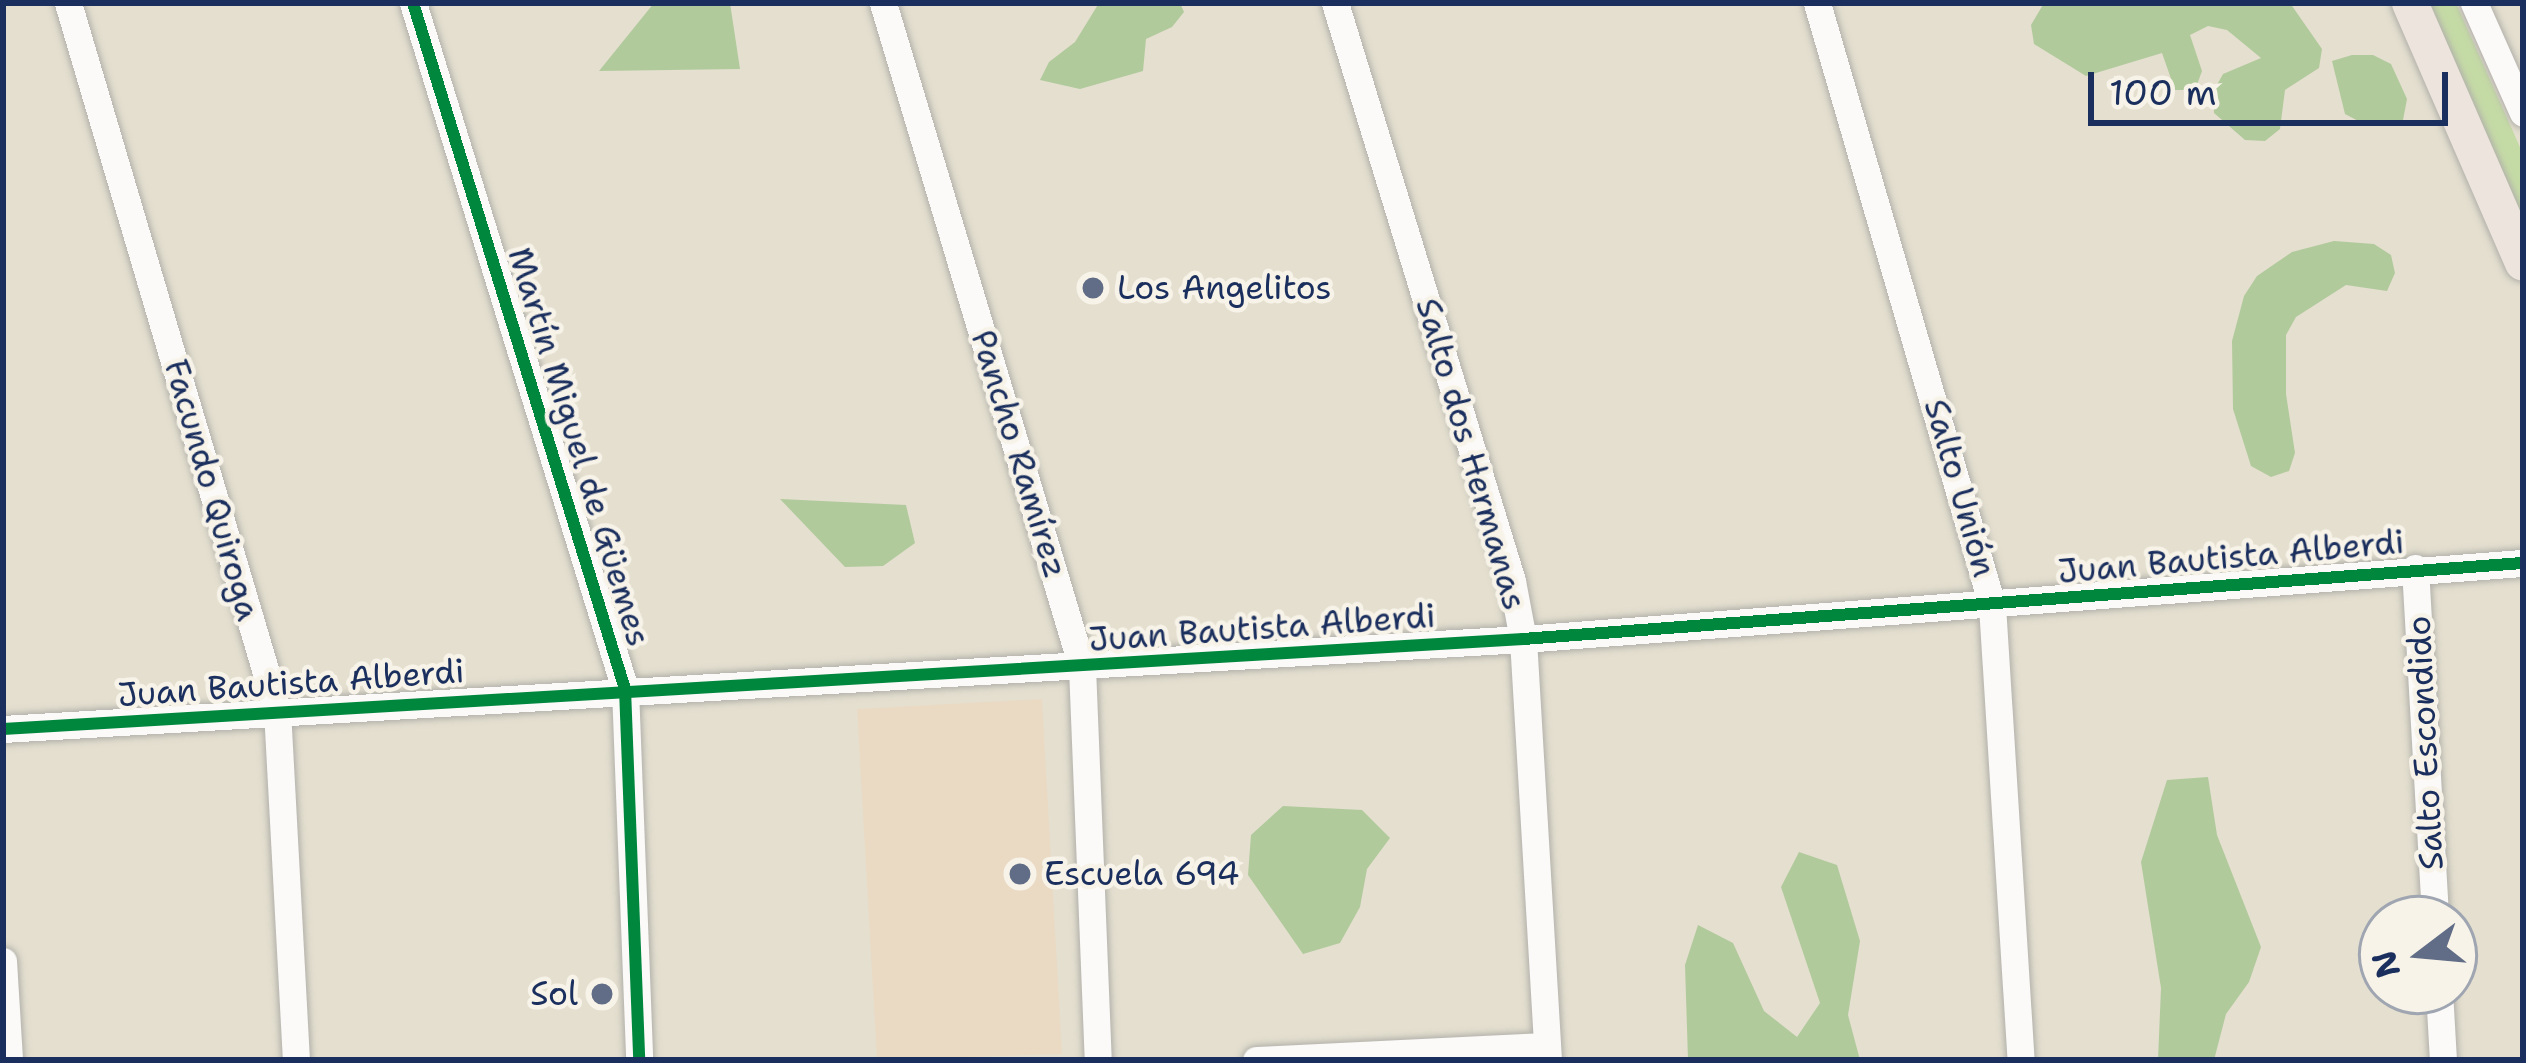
<!DOCTYPE html>
<html>
<head>
<meta charset="utf-8">
<style>
	body { margin:0 }
	#map { position:relative; width:2526px; height:1063px; overflow:hidden; background:#e4dfcf; font-family:"Shantell Sans",sans-serif }
	div>[style] { position:absolute }
	.built>* { inset:0; background:#eadac4 }
	.green>* { inset:0; background:#c5dba6 }
	.forest>* { inset:0; background:#b1ca9c }
	.roads { filter:drop-shadow(0 0 3px #b2b1ab) drop-shadow(0 0 3px #b2b1ab) }
	.minor>* { height:27px; margin:-13.5px; padding:0 13.5px; transform-origin:13.5px; border-radius:13.5px; background:#fbfaf8 }
	.major>* { height:36px; margin:-18px; padding:0 18px; transform-origin:18px; border-radius:18px; background:#ede5dd }
	.cycleway>* { height:12px; margin:-6px; padding:0 6px; transform-origin:6px; border-radius:6px; background:#00873e }
	.dots>* { width:33px; height:33px; translate:-50% -50%; box-sizing:border-box; border:6px solid #f7f3e8; border-radius:50% }
	span { translate:-50% -50%; white-space:nowrap; text-align:center; line-height:1.15; -webkit-text-stroke:9px #f7f3e8; paint-order:stroke }
	.poi-label { font-size:33px; color:#1b2f5e }
	.left { translate:0 -50%; text-align:left }
	.right { translate:-100% -50%; text-align:right }
	.street-label { font-size:33px; color:#1b2f5e }
	.frame { position:absolute; inset:0; border:6px solid #1b2f5e; pointer-events:none }
	.north { position:absolute; left:2358px; top:895px; width:120px; height:120px; box-sizing:border-box; background:#f7f3e8; border:3px solid #9fa5b1; border-radius:50%; rotate:254deg; font-size:33px; font-weight:700; line-height:48px; text-align:center; color:#1b2f5e }
	.north::after { content:''; display:block; margin:auto; width:42px; height:54px; background:#616d86; clip-path:polygon(50% 0,100% 100%,50% 72%,0 100%) }
	.scale { position:absolute; left:2088px; top:72px; width:360px; height:54px; box-sizing:border-box; border:6px solid #1b2f5e; border-top:0; padding-left:15px; font-size:36px; line-height:42px; white-space:nowrap; color:#1b2f5e; -webkit-text-stroke:9px #f7f3e8; paint-order:stroke }
</style>
</head>
<body>
<div id="map">
	<div class="built">
		<i style="clip-path:polygon(1042px 699px,1062px 1054px,877px 1060px,857px 709px)"></i>
	</div>
	<div class="green">
		<i style="clip-path:polygon(2420px 3px,2456px 3px,2523px 154px,2523px 235px)"></i>
	</div>
	<div class="forest">
		<i style="clip-path:polygon(654px 3px,730px 3px,740px 69px,599px 71px)"></i>
		<i style="clip-path:polygon(1099px 3px,1180px 3px,1184px 12px,1172px 27px,1146px 39px,1143px 71px,1080px 89px,1040px 80px,1049px 62px,1075px 42px)"></i>
		<i style="clip-path:polygon(2044px 3px,2290px 3px,2322px 49px,2319px 68px,2285px 90px,2280px 129px,2265px 141px,2245px 140px,2214px 113px,2213px 92px,2223px 74px,2261px 58px,2227px 30px,2208px 26px,2190px 35px,2202px 71px,2195px 90px,2175px 90px,2162px 53px,2086px 76px,2034px 44px,2031px 25px)"></i>
		<i style="clip-path:polygon(2352px 55px,2373px 55px,2391px 64px,2407px 99px,2403px 120px,2364px 124px,2345px 114px,2332px 61px)"></i>
		<i style="clip-path:polygon(2334px 241px,2374px 244px,2391px 255px,2395px 273px,2387px 291px,2346px 285px,2296px 317px,2286px 335px,2286px 394px,2295px 453px,2289px 471px,2271px 477px,2251px 466px,2233px 409px,2232px 341px,2244px 296px,2257px 276px,2292px 252px)"></i>
		<i style="clip-path:polygon(780px 499px,906px 505px,915px 543px,883px 566px,845px 567px)"></i>
		<i style="clip-path:polygon(2208px 777px,2217px 835px,2261px 947px,2249px 982px,2226px 1014px,2214px 1060px,2158px 1060px,2161px 988px,2141px 862px,2167px 780px)"></i>
		<i style="clip-path:polygon(1283px 806px,1362px 810px,1390px 838px,1367px 869px,1360px 907px,1340px 943px,1303px 954px,1248px 875px,1251px 835px)"></i>
		<i style="clip-path:polygon(1799px 852px,1837px 865px,1860px 941px,1848px 1015px,1860px 1060px,1688px 1060px,1685px 965px,1698px 925px,1733px 943px,1764px 1011px,1797px 1037px,1820px 1003px,1781px 887px)"></i>
	</div>
	<div class="roads">
		<div class="minor">
			<i style="left:68px;top:3px;width:737px;rotate:73.53deg"></i>
			<i style="left:277px;top:710px;width:351px;rotate:86.9deg"></i>
			<i style="left:413px;top:3px;width:718px;rotate:72.83deg"></i>
			<i style="left:625px;top:689px;width:371px;rotate:87.8deg"></i>
			<i style="left:883px;top:3px;width:693px;rotate:73.32deg"></i>
			<i style="left:1082px;top:667px;width:393px;rotate:87.7deg"></i>
			<i style="left:1335px;top:3px;width:604px;rotate:72.97deg"></i>
			<i style="left:1512px;top:581px;width:59px;rotate:79.3deg"></i>
			<i style="left:1523px;top:639px;width:422px;rotate:86.6deg"></i>
			<i style="left:1817px;top:3px;width:627px;rotate:73.79deg"></i>
			<i style="left:1992px;top:605px;width:456px;rotate:86.4deg"></i>
			<i style="left:2474px;top:3px;width:120px;rotate:66deg"></i>
			<i style="left:2415px;top:568px;width:352px;rotate:86.7deg"></i>
			<i style="left:3px;top:729px;width:1523px;rotate:-3.39deg"></i>
			<i style="left:1523px;top:639px;width:1003px;rotate:-4.35deg"></i>
			<i style="left:3px;top:961px;width:99px;rotate:86.5deg"></i>
			<i style="left:2439px;top:991px;width:69px;rotate:86.7deg"></i>
			<i style="left:1256px;top:1060px;width:291px;rotate:-2.8deg"></i>
		</div>
		<div class="major">
			<i style="left:2410px;top:3px;width:283px;rotate:66.5deg"></i>
		</div>
	</div>
	<div class="cycleway">
		<i style="left:413px;top:3px;width:718px;rotate:72.83deg"></i>
		<i style="left:625px;top:689px;width:371px;rotate:87.8deg"></i>
		<i style="left:3px;top:729px;width:1523px;rotate:-3.39deg"></i>
		<i style="left:1523px;top:639px;width:1003px;rotate:-4.35deg"></i>
	</div>
	<div class="dots">
		<i style="left:1093px;top:288px;background:#616d86"></i>
		<i style="left:1020px;top:874px;background:#616d86"></i>
		<i style="left:602px;top:994px;background:#616d86"></i>
	</div>
	<div class="poi-label">
		<span class="left" style="left:1117px;top:288px">Los Angelitos</span>
		<span class="left" style="left:1044px;top:874px">Escuela 694</span>
		<span class="right" style="left:578px;top:994px">Sol</span>
	</div>
	<div class="street-label">
		<span style="left:579px;top:447px;rotate:73deg">Martín Miguel de Güemes</span>
		<span style="left:1019px;top:454px;rotate:73deg">Pancho Ramírez</span>
		<span style="left:1471px;top:454px;rotate:74deg">Salto dos Hermanas</span>
		<span style="left:1960px;top:488px;rotate:74deg">Salto Unión</span>
		<span style="left:212px;top:490px;rotate:74deg">Facundo Quiroga</span>
		<span style="left:2231px;top:557px;rotate:-5deg">Juan Bautista Alberdi</span>
		<span style="left:1262px;top:628px;rotate:-4deg">Juan Bautista Alberdi</span>
		<span style="left:291px;top:683px;rotate:-4deg">Juan Bautista Alberdi</span>
		<span style="left:2425px;top:743px;rotate:-93deg">Salto Escondido</span>
	</div>
	<div class="frame"></div>
	<div class="north">N</div>
	<div class="scale">100 m</div>
</div>
</body>
</html>
